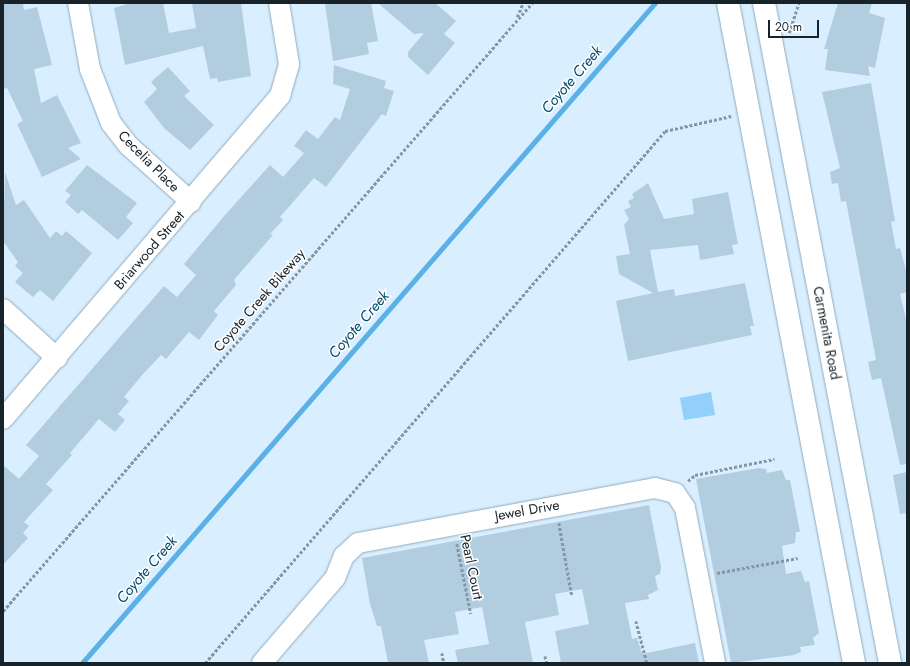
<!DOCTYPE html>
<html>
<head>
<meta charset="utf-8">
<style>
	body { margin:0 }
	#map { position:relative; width:910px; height:666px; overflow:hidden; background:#d9efff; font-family:Jost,sans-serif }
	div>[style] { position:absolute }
	.green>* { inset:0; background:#92cff9 }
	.stream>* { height:5px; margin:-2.5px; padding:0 2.5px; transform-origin:2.5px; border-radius:2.5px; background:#5bb0e7 }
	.building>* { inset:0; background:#b2cde0 }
	.path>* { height:2.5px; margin-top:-1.25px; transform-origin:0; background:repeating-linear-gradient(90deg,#8697a3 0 3px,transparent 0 5px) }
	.roads { filter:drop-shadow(0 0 1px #90aabd) drop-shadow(0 0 1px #90aabd) }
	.minor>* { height:20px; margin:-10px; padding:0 10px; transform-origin:10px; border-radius:10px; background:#fff }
	.secondary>* { height:22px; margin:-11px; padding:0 11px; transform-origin:11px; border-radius:11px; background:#fff }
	span { translate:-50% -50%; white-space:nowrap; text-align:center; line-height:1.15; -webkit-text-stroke:3px #fff; paint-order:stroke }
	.street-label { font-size:14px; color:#182229 }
	.water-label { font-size:15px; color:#01496d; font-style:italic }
	.frame { position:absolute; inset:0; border:4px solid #182229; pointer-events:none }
	.scale { position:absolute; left:768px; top:20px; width:51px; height:18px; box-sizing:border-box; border:2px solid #182229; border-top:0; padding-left:5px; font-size:12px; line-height:14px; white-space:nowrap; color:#182229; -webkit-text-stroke:3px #fff; paint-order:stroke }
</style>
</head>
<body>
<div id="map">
	<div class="green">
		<i style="clip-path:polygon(711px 392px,715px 415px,684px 420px,680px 398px)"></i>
	</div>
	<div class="stream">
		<i style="left:82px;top:663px;width:874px;rotate:-49.04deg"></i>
	</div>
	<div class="building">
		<i style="clip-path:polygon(3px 3px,23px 3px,24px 10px,37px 7px,52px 65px,34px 69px,41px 103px,57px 95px,81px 143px,68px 148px,81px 159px,42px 177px,17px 124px,23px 121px,7px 88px,3px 89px)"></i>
		<i style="clip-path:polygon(131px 3px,163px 3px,169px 33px,196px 28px,192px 3px,241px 3px,251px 76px,218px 82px,217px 78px,210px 79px,203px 46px,125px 65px,114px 8px)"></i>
		<i style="clip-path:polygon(325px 3px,371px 3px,378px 41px,367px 43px,369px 54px,333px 61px)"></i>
		<i style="clip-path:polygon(378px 3px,435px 3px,456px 21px,444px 34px,455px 43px,428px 75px,408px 57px,408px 52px,424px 33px,414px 34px)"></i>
		<i style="clip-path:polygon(838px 3px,872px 3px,869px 13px,885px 18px,875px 68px,868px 66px,870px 76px,825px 70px,828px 49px,824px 49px)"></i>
		<i style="clip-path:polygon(334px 65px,386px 81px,384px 88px,394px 91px,386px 116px,382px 114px,326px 187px,314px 178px,280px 217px,283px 220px,270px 234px,273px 235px,234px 280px,236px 285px,214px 311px,218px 315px,199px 340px,189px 332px,166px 359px,161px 355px,143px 374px,124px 397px,129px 401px,118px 414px,125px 420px,115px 432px,99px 419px,70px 453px,72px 455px,46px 484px,53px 490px,24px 522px,29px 526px,23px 533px,28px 538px,3px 565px,3px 465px,19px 479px,39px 456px,26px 445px,164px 286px,177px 297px,196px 275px,184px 264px,225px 215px,270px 165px,283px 177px,304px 153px,294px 146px,306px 130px,318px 139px,335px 117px,340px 120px,350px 89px,333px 84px)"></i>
		<i style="clip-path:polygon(168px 67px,190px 91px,184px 96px,214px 125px,190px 150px,164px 128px,144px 102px,157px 89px,151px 82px)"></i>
		<i style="clip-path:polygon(871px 83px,895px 221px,891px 222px,896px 249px,900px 248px,907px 274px,907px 292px,900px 294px,907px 323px,907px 464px,900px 465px,881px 378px,872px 380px,868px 362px,876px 360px,846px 201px,841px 202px,838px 183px,832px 184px,830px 172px,840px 168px,822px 92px)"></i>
		<i style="clip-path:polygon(87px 165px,137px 203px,126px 217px,133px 223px,118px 240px,82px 210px,78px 214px,65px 202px,71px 195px,65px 191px)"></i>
		<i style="clip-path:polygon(5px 172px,16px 205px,24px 200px,50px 238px,56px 231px,62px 236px,66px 231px,92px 253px,53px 301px,40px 290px,33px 297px,15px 282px,23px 273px,15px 266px,18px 262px,3px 241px)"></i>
		<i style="clip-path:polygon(648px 183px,664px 219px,694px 214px,692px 199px,728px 192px,738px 244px,732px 245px,734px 254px,700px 260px,698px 245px,650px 250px,658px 292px,674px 289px,675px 296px,745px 283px,754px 326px,750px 326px,752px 335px,628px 361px,616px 301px,653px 293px,619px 274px,616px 256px,630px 254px,624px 225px,629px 219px,624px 210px,631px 207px,628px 201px,634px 198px,632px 194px)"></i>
		<i style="clip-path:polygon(759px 468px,766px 469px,767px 473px,782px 470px,786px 480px,790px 480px,800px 532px,796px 532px,795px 543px,782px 546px,786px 574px,801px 571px,805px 582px,809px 581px,819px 633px,813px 638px,815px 645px,800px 647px,801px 652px,794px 655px,731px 663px,696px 479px)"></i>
		<i style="clip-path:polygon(907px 472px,907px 513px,900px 514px,893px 475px)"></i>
		<i style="clip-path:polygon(649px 505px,661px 567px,660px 574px,655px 576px,658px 590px,648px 595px,649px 599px,625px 603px,632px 639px,637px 638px,642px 654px,695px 643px,699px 663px,561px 663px,555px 631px,589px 624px,582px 589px,555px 594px,559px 615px,525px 622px,533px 663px,458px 663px,455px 650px,489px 644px,482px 607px,455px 612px,459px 634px,424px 640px,429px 663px,388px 663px,381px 626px,377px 626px,370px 604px,362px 558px)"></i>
	</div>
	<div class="path">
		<i style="left:517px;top:17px;width:15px;rotate:-67deg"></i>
		<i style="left:789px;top:33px;width:32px;rotate:-72deg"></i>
		<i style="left:688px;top:481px;width:9px;rotate:-41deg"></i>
		<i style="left:695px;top:475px;width:81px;rotate:-11.4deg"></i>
		<i style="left:559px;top:523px;width:74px;rotate:79.9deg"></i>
		<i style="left:457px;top:544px;width:71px;rotate:78.7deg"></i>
		<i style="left:717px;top:573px;width:82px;rotate:-10.5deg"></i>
		<i style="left:3px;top:611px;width:806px;rotate:-48.97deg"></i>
		<i style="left:636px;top:621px;width:43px;rotate:75.3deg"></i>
		<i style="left:442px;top:653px;width:10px;rotate:79deg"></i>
		<i style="left:545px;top:656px;width:7px;rotate:74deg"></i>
		<i style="left:205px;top:663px;width:703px;rotate:-49.15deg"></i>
		<i style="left:665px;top:131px;width:68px;rotate:-12.8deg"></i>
	</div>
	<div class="roads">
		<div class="minor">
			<i style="left:78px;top:3px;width:67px;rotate:79.7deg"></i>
			<i style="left:90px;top:69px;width:58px;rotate:68.7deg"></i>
			<i style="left:111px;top:123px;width:28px;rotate:52deg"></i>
			<i style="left:128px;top:145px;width:85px;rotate:42.1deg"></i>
			<i style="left:3px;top:309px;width:73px;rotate:42.2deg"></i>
			<i style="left:3px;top:419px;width:426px;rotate:-49.4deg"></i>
			<i style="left:280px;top:96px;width:33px;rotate:-74deg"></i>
			<i style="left:289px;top:64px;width:62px;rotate:-99.3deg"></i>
			<i style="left:262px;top:663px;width:112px;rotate:-49.3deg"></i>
			<i style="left:335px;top:578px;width:24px;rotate:-68deg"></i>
			<i style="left:344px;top:556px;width:19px;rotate:-43deg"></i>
			<i style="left:358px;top:543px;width:302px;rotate:-10.5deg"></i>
			<i style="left:655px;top:488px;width:21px;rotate:14deg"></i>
			<i style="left:675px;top:493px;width:18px;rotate:56deg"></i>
			<i style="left:685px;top:508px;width:158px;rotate:79deg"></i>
		</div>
		<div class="secondary">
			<i style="left:728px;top:3px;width:672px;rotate:79.19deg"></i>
			<i style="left:764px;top:3px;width:672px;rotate:79.19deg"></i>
		</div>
	</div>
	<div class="street-label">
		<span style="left:149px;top:161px;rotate:45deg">Cecelia Place</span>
		<span style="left:149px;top:250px;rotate:-49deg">Briarwood Street</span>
		<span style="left:259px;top:300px;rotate:-49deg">Coyote Creek Bikeway</span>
		<span style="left:827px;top:333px;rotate:79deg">Carmenita Road</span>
		<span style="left:527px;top:510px;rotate:-10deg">Jewel Drive</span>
		<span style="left:472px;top:567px;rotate:78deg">Pearl Court</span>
	</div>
	<div class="water-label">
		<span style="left:572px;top:80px;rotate:-49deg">Coyote Creek</span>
		<span style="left:359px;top:325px;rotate:-49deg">Coyote Creek</span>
		<span style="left:147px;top:570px;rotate:-49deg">Coyote Creek</span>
	</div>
	<div class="frame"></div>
	<div class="scale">20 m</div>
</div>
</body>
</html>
